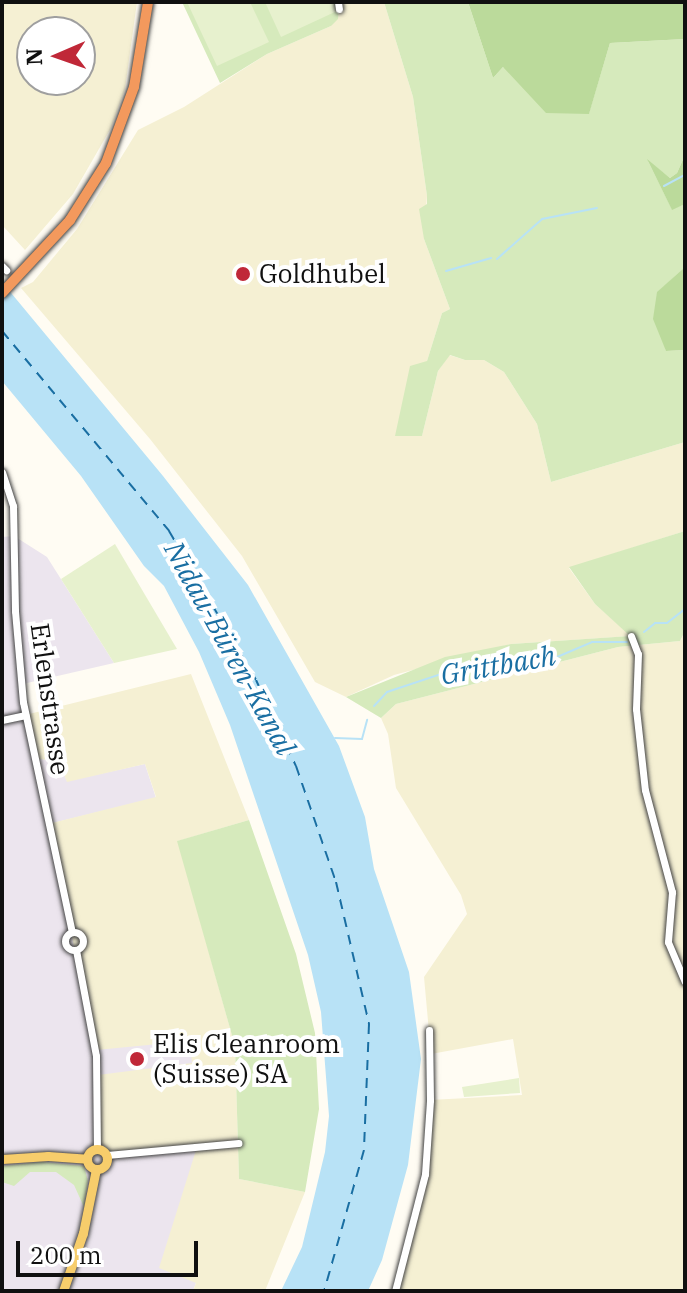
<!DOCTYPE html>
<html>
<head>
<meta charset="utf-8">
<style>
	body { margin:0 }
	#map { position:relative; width:687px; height:1293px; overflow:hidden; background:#fffcf3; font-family:"IBM Plex Serif",serif }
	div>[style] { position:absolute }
	.industrial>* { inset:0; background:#ece5ee }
	.farmland>* { inset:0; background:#f5f0d3 }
	.green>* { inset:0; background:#d6eabc }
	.forest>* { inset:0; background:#bbda9b }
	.pitch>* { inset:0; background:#e7f1ce }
	.water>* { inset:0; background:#b8e2f6 }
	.stream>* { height:2px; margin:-1px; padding:0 1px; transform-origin:1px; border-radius:1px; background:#b8e2f6 }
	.ferry>* { height:2px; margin-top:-1px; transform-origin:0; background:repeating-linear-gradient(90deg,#196ea2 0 10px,transparent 0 18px) }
	.roads { filter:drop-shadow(0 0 2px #434343) drop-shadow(0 0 2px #434343) }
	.minor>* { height:7px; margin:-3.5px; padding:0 3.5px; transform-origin:3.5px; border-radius:3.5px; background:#fff }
	.minor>.ring { margin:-3.5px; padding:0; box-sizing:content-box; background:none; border:7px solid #fff; border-radius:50% }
	.major>* { height:9px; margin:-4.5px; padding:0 4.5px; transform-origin:4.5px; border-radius:4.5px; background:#f7cd6b }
	.major>.ring { margin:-4.5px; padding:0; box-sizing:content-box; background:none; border:9px solid #f7cd6b; border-radius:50% }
	.highway>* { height:10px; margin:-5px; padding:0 5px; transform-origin:5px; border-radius:5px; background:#f3995d }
	.dots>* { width:22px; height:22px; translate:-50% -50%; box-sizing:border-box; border:4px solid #fff; border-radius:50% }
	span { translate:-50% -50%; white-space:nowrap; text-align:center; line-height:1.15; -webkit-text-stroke:8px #fff; paint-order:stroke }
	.poi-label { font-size:26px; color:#101010 }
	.left { translate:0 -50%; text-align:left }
	.street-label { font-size:26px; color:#101010 }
	.water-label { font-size:28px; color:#196ea2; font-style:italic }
	.frame { position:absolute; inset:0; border:4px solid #101010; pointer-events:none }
	.north { position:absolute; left:16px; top:16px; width:80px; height:80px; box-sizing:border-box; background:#fff; border:2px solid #9f9f9f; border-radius:50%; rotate:268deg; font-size:22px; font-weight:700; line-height:32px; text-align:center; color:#101010 }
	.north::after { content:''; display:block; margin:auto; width:28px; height:36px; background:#c02838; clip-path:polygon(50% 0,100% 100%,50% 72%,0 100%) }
	.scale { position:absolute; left:16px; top:1241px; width:182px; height:36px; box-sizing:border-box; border:4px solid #101010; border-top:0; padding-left:10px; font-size:24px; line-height:28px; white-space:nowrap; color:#101010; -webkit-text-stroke:6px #fff; paint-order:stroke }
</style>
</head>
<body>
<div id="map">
	<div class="industrial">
		<i style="clip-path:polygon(14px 536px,47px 557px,114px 663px,27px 683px,21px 687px,39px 759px,58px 760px,67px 781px,145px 764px,156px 798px,49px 824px,76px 950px,190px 1041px,193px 1063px,97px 1148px,107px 1155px,197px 1147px,196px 1283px,193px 1291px,2px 1291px,2px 537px)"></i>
	</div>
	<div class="farmland">
		<i style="clip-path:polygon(evenodd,2px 2px,137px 2px,125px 89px,111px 128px,73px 194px,25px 250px,2px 225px,2px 2px,32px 32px,80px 32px,80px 80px,32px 80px,32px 32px)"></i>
		<i style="clip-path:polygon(338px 2px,384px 2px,413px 97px,427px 196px,424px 239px,450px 309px,442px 313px,427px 361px,422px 436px,438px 371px,449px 355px,465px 360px,484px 360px,504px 372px,537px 424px,551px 482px,685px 442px,685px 531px,569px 568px,595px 604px,631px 636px,511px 644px,394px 675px,346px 697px,315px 682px,242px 556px,150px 439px,21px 288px,33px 282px,77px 229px,138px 130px,184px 107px,267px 54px,331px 26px)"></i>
		<i style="clip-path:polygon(685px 631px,685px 1291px,395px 1291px,425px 1174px,430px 1100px,522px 1095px,513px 1039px,431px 1054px,424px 977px,467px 914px,461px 895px,396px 788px,388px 734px,381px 718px,396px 704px,618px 647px,680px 641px)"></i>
		<i style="clip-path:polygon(191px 674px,249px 820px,178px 841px,235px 1046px,239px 1179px,305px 1192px,265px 1291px,193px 1291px,196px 1283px,159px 1268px,197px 1147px,106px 1153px,97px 1149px,98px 1075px,192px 1063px,190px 1041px,96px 1050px,48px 824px,156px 797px,145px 764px,67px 782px,58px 760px,34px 759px,25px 715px)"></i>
	</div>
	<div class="green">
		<i style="clip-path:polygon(182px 2px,338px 2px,339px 9px,338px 19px,331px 26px,267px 54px,220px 83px)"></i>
		<i style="clip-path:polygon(384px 2px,468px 2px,493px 78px,503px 67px,589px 113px,610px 43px,685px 39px,685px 155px,677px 173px,670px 178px,648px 161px,672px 209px,685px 204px,685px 267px,658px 292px,666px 351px,685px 350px,685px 442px,551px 482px,537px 424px,504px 372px,484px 360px,465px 360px,450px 355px,438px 371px,422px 436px,395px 436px,410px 366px,427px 361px,442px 313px,450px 309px,424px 239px,419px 209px,427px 204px,427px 196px,413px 97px)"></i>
		<i style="clip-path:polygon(685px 531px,685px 631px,680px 641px,618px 647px,396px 704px,381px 718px,346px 697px,445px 657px,511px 644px,630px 636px,595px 604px,569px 567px)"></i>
		<i style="clip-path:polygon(249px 820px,296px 954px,315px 1033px,319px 1109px,305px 1192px,239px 1179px,235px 1046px,177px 841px)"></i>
		<i style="clip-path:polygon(42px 1162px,84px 1166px,88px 1181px,84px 1207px,74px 1185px,56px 1172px,30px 1172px,14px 1186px,2px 1182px,2px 1166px)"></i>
	</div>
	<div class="forest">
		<i style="clip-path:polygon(468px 2px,685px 2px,685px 39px,610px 43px,589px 114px,546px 113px,503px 67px,493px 78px)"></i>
		<i style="clip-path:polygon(685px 155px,685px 204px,672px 210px,647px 159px,670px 178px,677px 173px)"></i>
		<i style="clip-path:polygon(685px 267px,685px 350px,666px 351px,653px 319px,657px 292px)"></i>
	</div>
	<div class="pitch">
		<i style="clip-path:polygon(187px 2px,250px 2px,269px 42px,217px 66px)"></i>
		<i style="clip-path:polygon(265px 2px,333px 2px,337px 11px,281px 37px)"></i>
		<i style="clip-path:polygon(115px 544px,177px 649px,114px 663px,61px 579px)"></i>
		<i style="clip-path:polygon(519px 1078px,520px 1093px,464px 1097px,462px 1087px)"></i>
	</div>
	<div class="water">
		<i style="clip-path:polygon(2px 282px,163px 476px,248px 585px,339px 746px,365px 817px,374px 869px,409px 972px,421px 1059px,408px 1165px,382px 1260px,368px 1291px,281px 1291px,302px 1247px,325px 1152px,329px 1116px,321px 1012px,308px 955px,230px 725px,199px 652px,164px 586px,144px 566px,81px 476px,2px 381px)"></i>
	</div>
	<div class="stream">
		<i style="left:664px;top:186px;width:24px;rotate:-28deg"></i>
		<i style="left:497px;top:259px;width:60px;rotate:-41.6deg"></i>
		<i style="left:542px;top:219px;width:56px;rotate:-11.3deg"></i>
		<i style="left:446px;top:271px;width:47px;rotate:-16.1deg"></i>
		<i style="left:644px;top:632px;width:14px;rotate:-39deg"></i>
		<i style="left:655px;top:623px;width:12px"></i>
		<i style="left:667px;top:623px;width:23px;rotate:-38deg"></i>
		<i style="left:374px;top:706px;width:19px;rotate:-47deg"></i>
		<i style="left:387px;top:692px;width:82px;rotate:-18.4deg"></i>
		<i style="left:465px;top:666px;width:37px"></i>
		<i style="left:502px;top:666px;width:30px;rotate:-24deg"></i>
		<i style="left:529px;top:654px;width:28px;rotate:6deg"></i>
		<i style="left:557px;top:657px;width:38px;rotate:-23deg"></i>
		<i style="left:592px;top:642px;width:35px"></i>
		<i style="left:335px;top:738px;width:27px;rotate:2deg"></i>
		<i style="left:362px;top:739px;width:20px;rotate:-75deg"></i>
	</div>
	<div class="ferry">
		<i style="left:2px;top:331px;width:261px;rotate:50.1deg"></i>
		<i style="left:169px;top:531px;width:173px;rotate:59.7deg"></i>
		<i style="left:256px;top:680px;width:95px;rotate:65.1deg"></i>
		<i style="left:296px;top:766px;width:123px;rotate:71deg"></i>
		<i style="left:336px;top:882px;width:146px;rotate:76.9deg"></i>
		<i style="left:369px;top:1024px;width:126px;rotate:92.3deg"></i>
		<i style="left:364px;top:1150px;width:147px;rotate:105.8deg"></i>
	</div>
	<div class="roads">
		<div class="minor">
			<i style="left:338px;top:2px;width:7px;rotate:82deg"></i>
			<i style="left:2px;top:266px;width:6px;rotate:45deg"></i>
			<i style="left:2px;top:472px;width:36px;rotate:72deg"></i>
			<i style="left:13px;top:506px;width:105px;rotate:88.9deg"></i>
			<i style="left:15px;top:611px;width:91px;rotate:85deg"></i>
			<i style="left:23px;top:702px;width:235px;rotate:78deg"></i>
			<i style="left:631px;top:636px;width:19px;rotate:69deg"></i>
			<i style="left:638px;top:654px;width:55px;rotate:92.1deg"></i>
			<i style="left:636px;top:709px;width:81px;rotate:83.7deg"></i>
			<i style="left:645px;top:790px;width:106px;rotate:75.2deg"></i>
			<i style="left:672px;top:892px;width:50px;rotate:94.6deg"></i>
			<i style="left:668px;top:942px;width:43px;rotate:67deg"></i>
			<i style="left:2px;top:720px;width:24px;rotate:-12deg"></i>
			<i class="ring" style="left:65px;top:932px;width:11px;height:11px"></i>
			<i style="left:76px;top:950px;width:108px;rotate:79.3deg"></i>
			<i style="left:96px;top:1056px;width:93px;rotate:89.4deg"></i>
			<i style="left:107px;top:1155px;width:132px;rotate:-5.2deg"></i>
			<i style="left:395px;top:1291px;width:121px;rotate:-75.6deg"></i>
			<i style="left:425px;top:1174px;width:74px;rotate:-86.1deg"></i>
			<i style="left:430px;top:1100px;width:70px;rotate:-90.8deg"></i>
		</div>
		<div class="major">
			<i class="ring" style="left:87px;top:1149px;width:11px;height:11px"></i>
			<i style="left:2px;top:1159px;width:46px;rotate:-3.7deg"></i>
			<i style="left:48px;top:1156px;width:39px;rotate:4deg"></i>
			<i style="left:63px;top:1291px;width:61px;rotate:-71deg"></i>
			<i style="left:83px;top:1233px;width:65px;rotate:-78.5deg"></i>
		</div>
		<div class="highway">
			<i style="left:2px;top:293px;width:100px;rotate:-47deg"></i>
			<i style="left:70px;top:220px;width:67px;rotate:-57.7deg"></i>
			<i style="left:106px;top:163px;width:81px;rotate:-69.8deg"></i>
			<i style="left:134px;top:87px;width:86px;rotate:-80.6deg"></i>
		</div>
	</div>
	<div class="dots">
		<i style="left:243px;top:274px;background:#c02838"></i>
		<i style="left:137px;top:1059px;background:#c02838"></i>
	</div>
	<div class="poi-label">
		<span class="left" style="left:259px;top:274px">Goldhubel</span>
		<span class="left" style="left:153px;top:1059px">Elis Cleanroom<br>(Suisse) SA</span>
	</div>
	<div class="street-label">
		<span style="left:50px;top:699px;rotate:82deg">Erlenstrasse</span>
	</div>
	<div class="water-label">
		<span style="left:230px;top:648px;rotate:61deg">Nidau-Büren-Kanal</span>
		<span style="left:498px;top:665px;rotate:-10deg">Grittbach</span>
	</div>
	<div class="frame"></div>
	<div class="north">N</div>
	<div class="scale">200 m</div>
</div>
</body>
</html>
